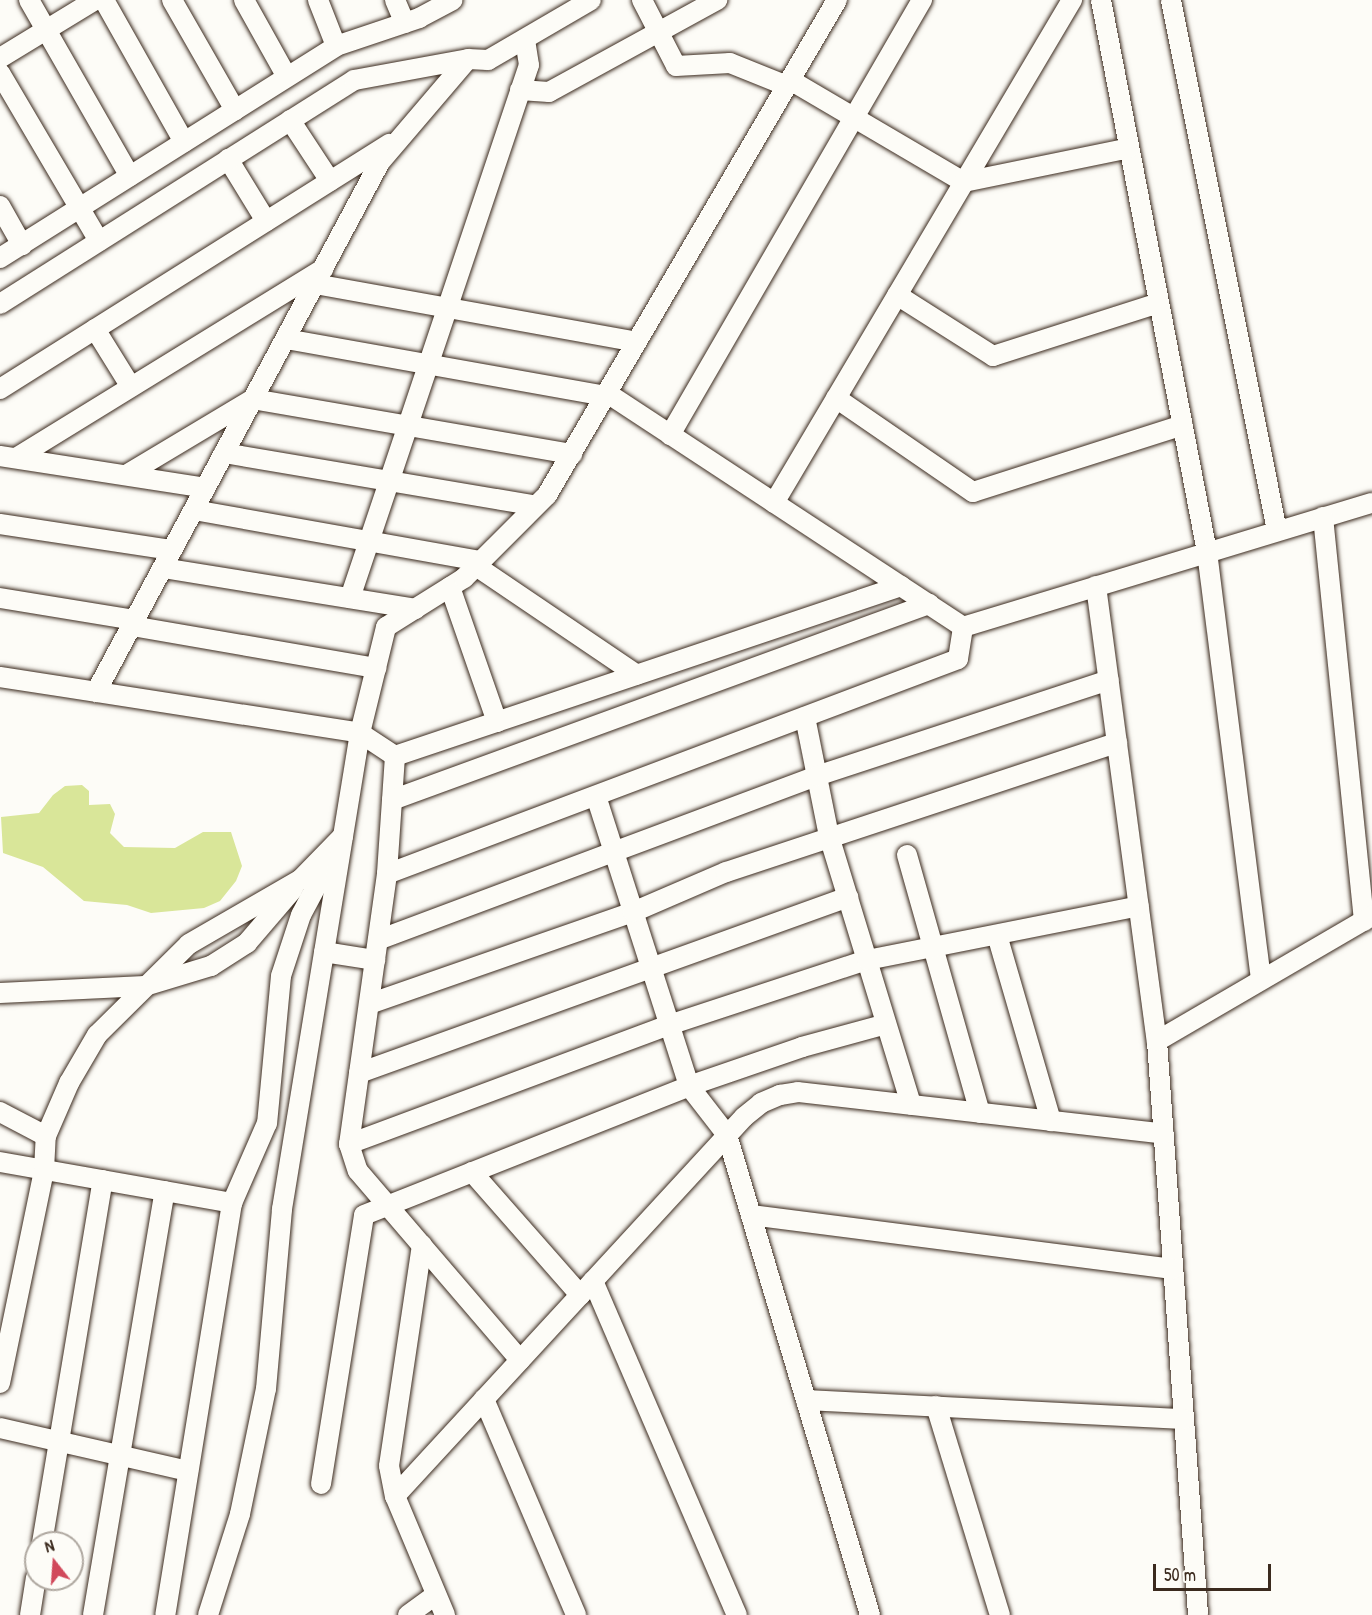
<!DOCTYPE html>
<html>
<head>
<meta charset="utf-8">
<style>
	body { margin:0 }
	#map { position:relative; width:1372px; height:1615px; overflow:hidden; background:#fdfcf7; font-family:"Patrick Hand",sans-serif }
	div>[style] { position:absolute }
	.green>* { inset:0; background:#d9e699 }
	.roads { filter:drop-shadow(0 0 2px #3b2a1e) drop-shadow(0 0 2px #3b2a1e) }
	.street>* { height:20px; margin:-10px; padding:0 10px; transform-origin:10px; border-radius:10px; background:#fdfcf7 }
	span { translate:-50% -50%; white-space:nowrap; text-align:center; line-height:1.15; -webkit-text-stroke:6px #fdfcf7; paint-order:stroke }
	.north { position:absolute; left:24px; top:1531px; width:60px; height:60px; box-sizing:border-box; background:#fdfcf7; border:2px solid #afa8a0; border-radius:50%; rotate:343deg; font-size:16px; font-weight:700; line-height:24px; text-align:center; color:#3b2a1e }
	.north::after { content:''; display:block; margin:auto; width:21px; height:27px; background:#d1495b; clip-path:polygon(50% 0,100% 100%,50% 72%,0 100%) }
	.scale { position:absolute; left:1153px; top:1564px; width:118px; height:27px; box-sizing:border-box; border:3px solid #3b2a1e; border-top:0; padding-left:8px; font-size:18px; line-height:21px; white-space:nowrap; color:#3b2a1e; -webkit-text-stroke:4px #fdfcf7; paint-order:stroke }
</style>
</head>
<body>
<div id="map">
	<div class="green">
		<i style="clip-path:polygon(82px 785px,89px 791px,89px 805px,110px 804px,115px 814px,110px 833px,124px 847px,175px 848px,203px 832px,231px 832px,242px 866px,236px 881px,220px 901px,204px 908px,151px 913px,127px 905px,84px 901px,43px 867px,3px 853px,1px 817px,39px 813px,53px 795px,65px 786px)"></i>
	</div>
	<div class="roads">
		<div class="street">
			<i style="left:29px;top:0;width:203px;rotate:60.2deg"></i>
			<i style="left:104px;top:0;width:163px;rotate:60.6deg"></i>
			<i style="left:172px;top:0;width:127px;rotate:60.2deg"></i>
			<i style="left:244px;top:0;width:88px;rotate:60.8deg"></i>
			<i style="left:318px;top:0;width:49px;rotate:68.6deg"></i>
			<i style="left:395px;top:0;width:25px;rotate:67deg"></i>
			<i style="left:642px;top:0;width:74px;rotate:62.7deg"></i>
			<i style="left:676px;top:66px;width:54px;rotate:-3.2deg"></i>
			<i style="left:730px;top:63px;width:61px;rotate:22deg"></i>
			<i style="left:1101px;top:0;width:562px;rotate:79.13deg"></i>
			<i style="left:1207px;top:552px;width:431px;rotate:82.8deg"></i>
			<i style="left:1171px;top:0;width:541px;rotate:78.71deg"></i>
			<i style="left:0;top:58px;width:111px;rotate:-31.4deg"></i>
			<i style="left:0;top:73px;width:195px;rotate:59.5deg"></i>
			<i style="left:790px;top:80px;width:202px;rotate:30.4deg"></i>
			<i style="left:964px;top:182px;width:168px;rotate:-11.6deg"></i>
			<i style="left:520px;top:90px;width:29px;rotate:4deg"></i>
			<i style="left:549px;top:92px;width:192px;rotate:-28.7deg"></i>
			<i style="left:290px;top:120px;width:73px;rotate:56.7deg"></i>
			<i style="left:228px;top:159px;width:73px;rotate:58.5deg"></i>
			<i style="left:0;top:206px;width:45px;rotate:60.6deg"></i>
			<i style="left:0;top:258px;width:397px;rotate:-32.2deg"></i>
			<i style="left:336px;top:46px;width:88px;rotate:-18.6deg"></i>
			<i style="left:419px;top:18px;width:38px;rotate:-28deg"></i>
			<i style="left:315px;top:284px;width:327px;rotate:10.2deg"></i>
			<i style="left:897px;top:295px;width:114px;rotate:32.4deg"></i>
			<i style="left:993px;top:356px;width:174px;rotate:-17.7deg"></i>
			<i style="left:0;top:304px;width:419px;rotate:-32.3deg"></i>
			<i style="left:354px;top:80px;width:116px;rotate:-10.4deg"></i>
			<i style="left:95px;top:329px;width:68px;rotate:58.2deg"></i>
			<i style="left:286px;top:339px;width:324px;rotate:10.1deg"></i>
			<i style="left:0;top:389px;width:460px;rotate:-32.2deg"></i>
			<i style="left:607px;top:393px;width:426px;rotate:33.3deg"></i>
			<i style="left:963px;top:627px;width:427px;rotate:-16.9deg"></i>
			<i style="left:836px;top:398px;width:166px;rotate:34.5deg"></i>
			<i style="left:973px;top:492px;width:220px;rotate:-17.7deg"></i>
			<i style="left:670px;top:435px;width:503px;rotate:-59.92deg"></i>
			<i style="left:224px;top:453px;width:316px;rotate:9.6deg"></i>
			<i style="left:0;top:456px;width:208px;rotate:8.8deg"></i>
			<i style="left:16px;top:458px;width:361px;rotate:-31.6deg"></i>
			<i style="left:126px;top:475px;width:148px;rotate:-30.9deg"></i>
			<i style="left:253px;top:399px;width:324px;rotate:9.8deg"></i>
			<i style="left:774px;top:503px;width:585px;rotate:-59.36deg"></i>
			<i style="left:194px;top:510px;width:291px;rotate:10.1deg"></i>
			<i style="left:1323px;top:517px;width:406px;rotate:84.2deg"></i>
			<i style="left:0;top:524px;width:174px;rotate:8.6deg"></i>
			<i style="left:476px;top:566px;width:194px;rotate:34.1deg"></i>
			<i style="left:163px;top:568px;width:256px;rotate:9.2deg"></i>
			<i style="left:1096px;top:586px;width:459px;rotate:82.4deg"></i>
			<i style="left:1157px;top:1041px;width:575px;rotate:85.91deg"></i>
			<i style="left:450px;top:587px;width:143px;rotate:70.8deg"></i>
			<i style="left:0;top:598px;width:137px;rotate:9.3deg"></i>
			<i style="left:350px;top:598px;width:562px;rotate:-71.44deg"></i>
			<i style="left:529px;top:65px;width:26px;rotate:-99deg"></i>
			<i style="left:132px;top:626px;width:248px;rotate:9.8deg"></i>
			<i style="left:0;top:677px;width:364px;rotate:8.8deg"></i>
			<i style="left:360px;top:733px;width:42px;rotate:33.3deg"></i>
			<i style="left:395px;top:756px;width:534px;rotate:-18.57deg"></i>
			<i style="left:96px;top:692px;width:601px;rotate:-61.82deg"></i>
			<i style="left:380px;top:162px;width:135px;rotate:-49.5deg"></i>
			<i style="left:468px;top:59px;width:20px;rotate:3deg"></i>
			<i style="left:488px;top:60px;width:119px;rotate:-30.2deg"></i>
			<i style="left:805px;top:717px;width:121px;rotate:78.6deg"></i>
			<i style="left:829px;top:836px;width:281px;rotate:73deg"></i>
			<i style="left:395px;top:756px;width:118px;rotate:93.9deg"></i>
			<i style="left:387px;top:874px;width:273px;rotate:98deg"></i>
			<i style="left:349px;top:1144px;width:28px;rotate:72deg"></i>
			<i style="left:358px;top:1171px;width:249px;rotate:49.4deg"></i>
			<i style="left:596px;top:796px;width:305px;rotate:72.2deg"></i>
			<i style="left:689px;top:1086px;width:62px;rotate:52.2deg"></i>
			<i style="left:727px;top:1135px;width:501px;rotate:73.41deg"></i>
			<i style="left:392px;top:800px;width:572px;rotate:-20.05deg"></i>
			<i style="left:907px;top:855px;width:268px;rotate:74.2deg"></i>
			<i style="left:387px;top:874px;width:610px;rotate:-20.63deg"></i>
			<i style="left:958px;top:659px;width:32px;rotate:-81deg"></i>
			<i style="left:997px;top:935px;width:194px;rotate:73.8deg"></i>
			<i style="left:378px;top:940px;width:469px;rotate:-20.5deg"></i>
			<i style="left:817px;top:776px;width:307px;rotate:-18.2deg"></i>
			<i style="left:324px;top:952px;width:52px;rotate:8.9deg"></i>
			<i style="left:0;top:993px;width:145px;rotate:-2.8deg"></i>
			<i style="left:145px;top:986px;width:69px;rotate:-16.9deg"></i>
			<i style="left:211px;top:966px;width:43px;rotate:-32.6deg"></i>
			<i style="left:247px;top:943px;width:72px;rotate:-49.5deg"></i>
			<i style="left:369px;top:1004px;width:280px;rotate:-19.2deg"></i>
			<i style="left:633px;top:912px;width:101px;rotate:-23.3deg"></i>
			<i style="left:726px;top:872px;width:412px;rotate:-18.3deg"></i>
			<i style="left:1157px;top:1041px;width:249px;rotate:-30.2deg"></i>
			<i style="left:359px;top:1073px;width:520px;rotate:-19.79deg"></i>
			<i style="left:0;top:1112px;width:52px;rotate:27.6deg"></i>
			<i style="left:349px;top:1144px;width:341px;rotate:-20.4deg"></i>
			<i style="left:669px;top:1025px;width:208px;rotate:-18.2deg"></i>
			<i style="left:867px;top:960px;width:277px;rotate:-11.2deg"></i>
			<i style="left:0;top:1162px;width:236px;rotate:10deg"></i>
			<i style="left:472px;top:1172px;width:164px;rotate:48.7deg"></i>
			<i style="left:751px;top:1215px;width:425px;rotate:7.3deg"></i>
			<i style="left:422px;top:1245px;width:223px;rotate:98.5deg"></i>
			<i style="left:389px;top:1466px;width:31px;rotate:79deg"></i>
			<i style="left:395px;top:1496px;width:129px;rotate:67.2deg"></i>
			<i style="left:593px;top:1281px;width:364px;rotate:66.7deg"></i>
			<i style="left:0;top:1383px;width:217px;rotate:-78.3deg"></i>
			<i style="left:44px;top:1170px;width:34px;rotate:-87deg"></i>
			<i style="left:46px;top:1136px;width:58px;rotate:-66.5deg"></i>
			<i style="left:69px;top:1083px;width:56px;rotate:-59.7deg"></i>
			<i style="left:97px;top:1035px;width:129px;rotate:-44.7deg"></i>
			<i style="left:189px;top:944px;width:129px;rotate:-30.1deg"></i>
			<i style="left:301px;top:879px;width:60px;rotate:-45.7deg"></i>
			<i style="left:343px;top:836px;width:89px;rotate:118deg"></i>
			<i style="left:301px;top:915px;width:64px;rotate:108.2deg"></i>
			<i style="left:281px;top:976px;width:148px;rotate:95.4deg"></i>
			<i style="left:267px;top:1123px;width:87px;rotate:113.6deg"></i>
			<i style="left:232px;top:1203px;width:417px;rotate:99.2deg"></i>
			<i style="left:484px;top:1399px;width:235px;rotate:66.9deg"></i>
			<i style="left:806px;top:1400px;width:378px;rotate:2.9deg"></i>
			<i style="left:936px;top:1406px;width:219px;rotate:73deg"></i>
			<i style="left:0;top:1428px;width:193px;rotate:12.9deg"></i>
			<i style="left:321px;top:1484px;width:272px;rotate:-80.9deg"></i>
			<i style="left:364px;top:1215px;width:350px;rotate:-21.6deg"></i>
			<i style="left:689px;top:1086px;width:120px;rotate:-19deg"></i>
			<i style="left:802px;top:1047px;width:87px;rotate:-15.3deg"></i>
			<i style="left:395px;top:1496px;width:515px;rotate:-47.36deg"></i>
			<i style="left:744px;top:1117px;width:22px;rotate:-39deg"></i>
			<i style="left:761px;top:1103px;width:21px;rotate:-23deg"></i>
			<i style="left:780px;top:1095px;width:18px;rotate:-9deg"></i>
			<i style="left:798px;top:1092px;width:368px;rotate:6.5deg"></i>
			<i style="left:42px;top:1543px;width:368px;rotate:-80.5deg"></i>
			<i style="left:30px;top:1615px;width:38px;rotate:-81deg"></i>
			<i style="left:93px;top:1615px;width:430px;rotate:-80.4deg"></i>
			<i style="left:208px;top:1615px;width:106px;rotate:-72.4deg"></i>
			<i style="left:240px;top:1514px;width:128px;rotate:-78.3deg"></i>
			<i style="left:266px;top:1389px;width:181px;rotate:-84.9deg"></i>
			<i style="left:282px;top:1209px;width:482px;rotate:-80.7deg"></i>
			<i style="left:360px;top:733px;width:109px;rotate:-76.2deg"></i>
			<i style="left:386px;top:627px;width:92px;rotate:-32.1deg"></i>
			<i style="left:464px;top:578px;width:117px;rotate:-45deg"></i>
			<i style="left:547px;top:495px;width:574px;rotate:-59.64deg"></i>
			<i style="left:408px;top:1615px;width:34px;rotate:-36deg"></i>
		</div>
	</div>
	<div class="north">N</div>
	<div class="scale">50 m</div>
</div>
</body>
</html>
